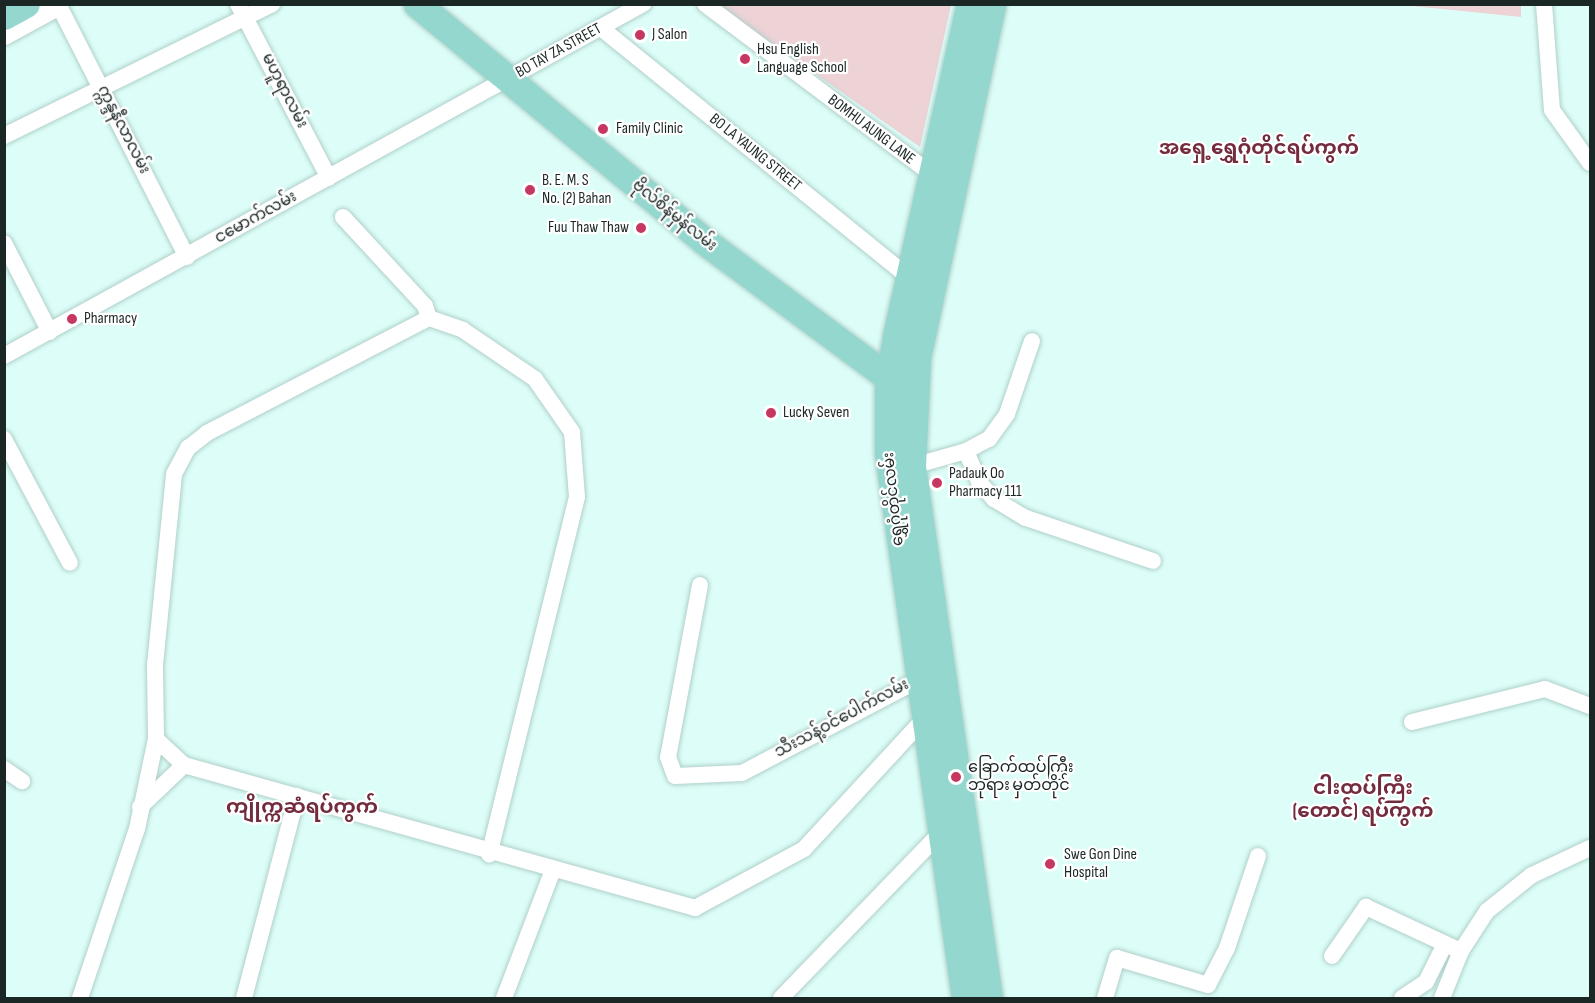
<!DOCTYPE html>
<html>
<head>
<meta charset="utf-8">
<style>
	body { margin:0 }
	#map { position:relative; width:1595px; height:1003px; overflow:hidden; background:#ddfef8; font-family:"Sofia Sans Condensed","Noto Sans Myanmar",sans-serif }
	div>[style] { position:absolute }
	.green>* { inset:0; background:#edd2d6 }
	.roads { filter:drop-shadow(0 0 2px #b0cfca) drop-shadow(0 0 2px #b0cfca) }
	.street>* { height:16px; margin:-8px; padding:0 8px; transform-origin:8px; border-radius:8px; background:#fff }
	.secondary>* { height:24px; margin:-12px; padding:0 12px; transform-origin:12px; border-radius:12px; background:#fff }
	.primary>* { height:27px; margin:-13.5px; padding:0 13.5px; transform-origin:13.5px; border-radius:13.5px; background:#94d7ce }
	.dots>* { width:16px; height:16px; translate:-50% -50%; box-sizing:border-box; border:3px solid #fff; border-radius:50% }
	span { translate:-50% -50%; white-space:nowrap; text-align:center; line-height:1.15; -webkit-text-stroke:4.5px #fff; paint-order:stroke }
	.poi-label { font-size:16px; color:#1b2725 }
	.left { translate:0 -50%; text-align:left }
	.right { translate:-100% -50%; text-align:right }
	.street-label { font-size:16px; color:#1b2725 }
	.quarter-label { font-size:20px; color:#722c3d; font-weight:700 }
	.frame { position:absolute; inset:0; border:6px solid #1b2725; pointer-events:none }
</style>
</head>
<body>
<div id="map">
	<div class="green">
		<i style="clip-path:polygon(717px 5px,951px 5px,920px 147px)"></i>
		<i style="clip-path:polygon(1403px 5px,1521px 5px,1521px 17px)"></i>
	</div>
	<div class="roads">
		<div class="street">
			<i style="left:58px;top:4px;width:284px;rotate:63deg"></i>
			<i style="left:238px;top:4px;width:196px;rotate:62.4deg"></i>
			<i style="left:705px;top:4px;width:290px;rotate:36.9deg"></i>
			<i style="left:1544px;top:4px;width:106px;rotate:85.7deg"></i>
			<i style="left:1552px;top:110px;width:65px;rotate:54.4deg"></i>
			<i style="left:601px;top:28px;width:397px;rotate:39deg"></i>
			<i style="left:4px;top:136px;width:299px;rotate:-26.2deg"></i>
			<i style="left:343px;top:217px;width:121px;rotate:47.3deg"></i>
			<i style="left:425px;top:306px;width:13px;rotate:72deg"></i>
			<i style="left:429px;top:318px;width:36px;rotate:19deg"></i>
			<i style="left:463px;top:330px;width:87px;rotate:34.2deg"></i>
			<i style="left:535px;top:379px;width:65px;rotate:55.1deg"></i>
			<i style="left:572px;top:432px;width:65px;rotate:85.6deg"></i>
			<i style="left:577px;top:497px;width:368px;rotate:103.8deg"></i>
			<i style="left:4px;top:243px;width:100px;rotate:62.7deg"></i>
			<i style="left:4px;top:356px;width:730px;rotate:-28.85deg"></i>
			<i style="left:4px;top:439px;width:140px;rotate:62deg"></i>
			<i style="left:966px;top:451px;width:34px;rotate:67deg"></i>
			<i style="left:979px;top:482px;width:23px;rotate:49deg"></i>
			<i style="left:994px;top:499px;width:37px;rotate:31deg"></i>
			<i style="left:1026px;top:518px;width:134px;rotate:18.7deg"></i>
			<i style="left:906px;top:468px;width:62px;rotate:-15.8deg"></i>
			<i style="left:966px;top:451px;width:26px;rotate:-28deg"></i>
			<i style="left:989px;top:439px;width:31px;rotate:-54deg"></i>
			<i style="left:1007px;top:414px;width:77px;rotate:-71.1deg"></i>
			<i style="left:700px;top:585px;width:175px;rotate:100.5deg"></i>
			<i style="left:668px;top:757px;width:20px;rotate:70deg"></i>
			<i style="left:675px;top:776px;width:67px;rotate:-2.6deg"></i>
			<i style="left:742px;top:773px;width:210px;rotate:-27.8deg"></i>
			<i style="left:1412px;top:722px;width:137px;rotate:-13.9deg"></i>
			<i style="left:1545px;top:689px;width:48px;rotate:20.7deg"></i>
			<i style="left:156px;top:739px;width:38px;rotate:43deg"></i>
			<i style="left:184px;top:765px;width:531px;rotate:15.63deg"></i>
			<i style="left:695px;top:908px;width:124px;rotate:-28.4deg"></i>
			<i style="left:804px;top:849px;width:180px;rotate:-47.3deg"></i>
			<i style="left:4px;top:769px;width:22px;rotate:34deg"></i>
			<i style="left:140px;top:807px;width:61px;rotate:-43.7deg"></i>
			<i style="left:1332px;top:956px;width:60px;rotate:-55.2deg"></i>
			<i style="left:1366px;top:907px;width:105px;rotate:24.9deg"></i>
			<i style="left:80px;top:998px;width:178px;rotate:-71.4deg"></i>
			<i style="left:137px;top:829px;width:92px;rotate:-78.1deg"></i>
			<i style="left:156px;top:739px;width:74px;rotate:-90.8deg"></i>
			<i style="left:155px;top:665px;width:192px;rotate:-84.3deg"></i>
			<i style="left:174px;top:474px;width:30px;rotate:-62deg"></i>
			<i style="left:188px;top:448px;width:24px;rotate:-38deg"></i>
			<i style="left:207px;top:433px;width:250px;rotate:-27.4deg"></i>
			<i style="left:244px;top:998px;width:209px;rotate:-75.3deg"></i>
			<i style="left:504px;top:998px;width:137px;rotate:-69.1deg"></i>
			<i style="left:781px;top:998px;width:232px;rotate:-46deg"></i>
			<i style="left:1105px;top:998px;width:42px;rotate:-73.3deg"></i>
			<i style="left:1117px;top:958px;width:95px;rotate:16.5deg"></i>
			<i style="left:1208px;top:985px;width:42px;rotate:-62.8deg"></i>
			<i style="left:1227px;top:948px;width:97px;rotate:-71.4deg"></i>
			<i style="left:1402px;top:998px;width:29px;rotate:-34deg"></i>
			<i style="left:1426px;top:982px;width:42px;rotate:-63.4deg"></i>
			<i style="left:1442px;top:998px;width:51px;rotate:-68deg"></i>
			<i style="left:1461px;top:951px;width:48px;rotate:-57deg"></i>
			<i style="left:1487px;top:911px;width:58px;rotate:-38.7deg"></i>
			<i style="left:1532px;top:875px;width:64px;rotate:-25deg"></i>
		</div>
		<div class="secondary">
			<i style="left:4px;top:33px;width:60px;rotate:-28.7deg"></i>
		</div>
		<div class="primary">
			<i style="left:417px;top:4px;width:372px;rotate:39.5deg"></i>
			<i style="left:704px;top:241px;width:247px;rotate:36.5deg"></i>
			<i style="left:4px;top:16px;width:25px;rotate:-29deg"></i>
			<i style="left:965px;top:998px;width:550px;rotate:-98.04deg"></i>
			<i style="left:888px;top:453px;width:71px;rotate:-90deg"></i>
			<i style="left:888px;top:382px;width:51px;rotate:-79.8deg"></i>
			<i style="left:897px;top:332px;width:336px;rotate:-77.5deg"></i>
			<i style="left:989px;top:998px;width:538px;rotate:-98.24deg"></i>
			<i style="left:912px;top:466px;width:108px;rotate:-87.3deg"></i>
			<i style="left:917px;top:358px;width:362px;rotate:-78deg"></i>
		</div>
	</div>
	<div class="dots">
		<i style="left:640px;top:35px;background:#c63862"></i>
		<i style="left:745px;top:59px;background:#c63862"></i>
		<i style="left:603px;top:129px;background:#c63862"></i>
		<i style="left:530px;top:190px;background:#c63862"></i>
		<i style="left:641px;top:228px;background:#c63862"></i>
		<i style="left:72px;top:319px;background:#c63862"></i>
		<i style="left:771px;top:413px;background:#c63862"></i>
		<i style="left:937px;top:483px;background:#c63862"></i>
		<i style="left:956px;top:777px;background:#c63862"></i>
		<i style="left:1050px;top:864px;background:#c63862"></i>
	</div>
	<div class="poi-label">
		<span class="left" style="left:652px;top:35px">J Salon</span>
		<span class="left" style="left:757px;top:59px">Hsu English<br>Language School</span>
		<span class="left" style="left:616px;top:129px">Family Clinic</span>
		<span class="left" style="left:542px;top:190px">B. E. M. S<br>No. (2) Bahan</span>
		<span class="right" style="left:629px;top:228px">Fuu Thaw Thaw</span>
		<span class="left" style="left:84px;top:319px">Pharmacy</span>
		<span class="left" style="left:783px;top:413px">Lucky Seven</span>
		<span class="left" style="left:949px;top:483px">Padauk Oo<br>Pharmacy 111</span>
		<span class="left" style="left:968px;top:777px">ခြောက်ထပ်ကြီး<br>ဘုရား မှတ်တိုင်</span>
		<span class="left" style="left:1064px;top:864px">Swe Gon Dine<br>Hospital</span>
	</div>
	<div class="street-label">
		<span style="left:559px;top:51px;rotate:-29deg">BO TAY ZA STREET</span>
		<span style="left:284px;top:91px;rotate:63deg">မဟူရာလမ်း</span>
		<span style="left:123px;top:130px;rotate:63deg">က္ကန္ဒနီလာလမ်း</span>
		<span style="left:871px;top:130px;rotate:37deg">BOMHU AUNG LANE</span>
		<span style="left:755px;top:153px;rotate:39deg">BO LA YAUNG STREET</span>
		<span style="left:674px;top:216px;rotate:39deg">ဗိုလ်စိန်မှန်လမ်း</span>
		<span style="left:256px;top:218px;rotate:-29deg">ငမောက်လမ်း</span>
		<span style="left:894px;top:499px;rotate:-96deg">ရွှေဂုံတိုင်လမ်း</span>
		<span style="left:842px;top:719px;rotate:-28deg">သီးသန့်ဝင်ပေါက်လမ်း</span>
	</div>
	<div class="quarter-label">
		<span style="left:1259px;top:148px">အရှေ့ရွှေဂုံတိုင်ရပ်ကွက်</span>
		<span style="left:1363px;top:800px">ငါးထပ်ကြီး<br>(တောင်) ရပ်ကွက်</span>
		<span style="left:302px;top:807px">ကျိုက္ကဆံရပ်ကွက်</span>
	</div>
	<div class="frame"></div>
</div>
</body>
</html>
